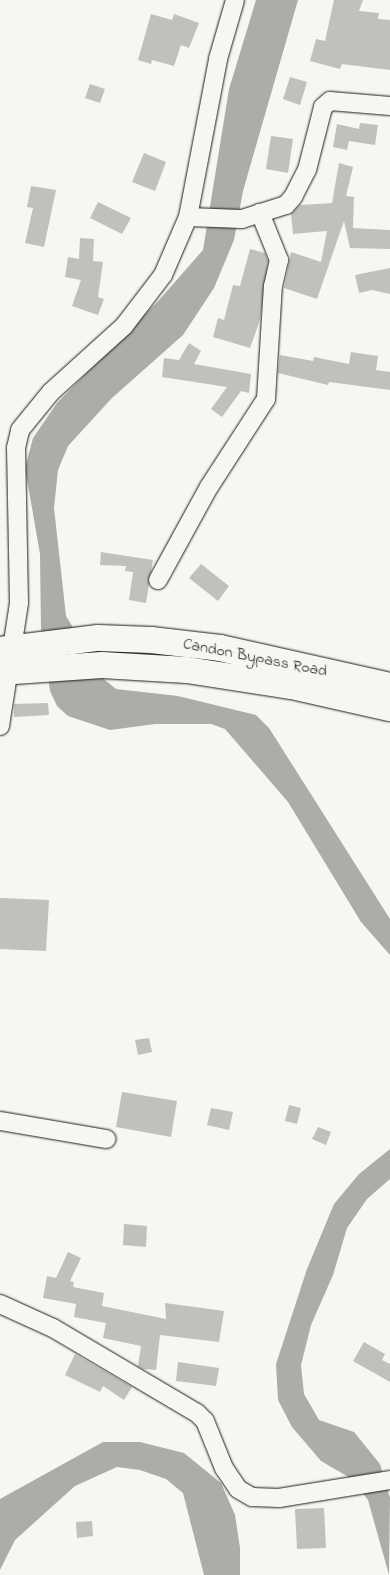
<!DOCTYPE html>
<html>
<head>
<meta charset="utf-8">
<style>
	body { margin:0 }
	#map { position:relative; width:390px; height:1575px; overflow:hidden; background:#f6f6f2; font-family:"Indie Flower",sans-serif }
	div>[style] { position:absolute }
	.water>* { inset:0; background:#acaca9 }
	.building>* { inset:0; background:#c0c0bd }
	.roads { filter:drop-shadow(0 0 1px #1c1c1c) drop-shadow(0 0 1px #1c1c1c) }
	.minor>* { height:18px; margin:-9px; padding:0 9px; transform-origin:9px; border-radius:9px; background:#f6f6f2 }
	.highway>* { height:26px; margin:-13px; padding:0 13px; transform-origin:13px; border-radius:13px; background:#f6f6f2 }
	span { translate:-50% -50%; white-space:nowrap; text-align:center; line-height:1.15; -webkit-text-stroke:4px #f6f6f2; paint-order:stroke }
	.street-label { font-size:16px; color:#1c1c1c }
</style>
</head>
<body>
<div id="map">
	<div class="water">
		<i style="clip-path:polygon(256px 0,298px 0,243px 191px,234px 240px,214px 288px,183px 335px,112px 398px,68px 446px,58px 470px,54px 508px,66px 616px,105px 680px,116px 689px,178px 696px,256px 715px,269px 728px,390px 919px,390px 955px,361px 922px,288px 802px,225px 729px,211px 724px,155px 724px,110px 730px,68px 716px,57px 706px,50px 691px,41px 628px,40px 554px,25px 468px,33px 438px,57px 403px,160px 299px,203px 250px,229px 89px)"></i>
		<i style="clip-path:polygon(390px 1149px,390px 1179px,367px 1199px,347px 1228px,333px 1275px,311px 1325px,301px 1365px,304px 1394px,319px 1420px,354px 1432px,380px 1464px,390px 1498px,389px 1575px,368px 1500px,352px 1479px,321px 1461px,292px 1427px,278px 1400px,276px 1364px,307px 1269px,334px 1204px,359px 1174px)"></i>
		<i style="clip-path:polygon(103px 1442px,140px 1442px,184px 1453px,221px 1483px,235px 1515px,240px 1548px,240px 1575px,204px 1575px,183px 1493px,166px 1479px,140px 1470px,117px 1467px,75px 1486px,15px 1540px,0 1570px,0 1499px)"></i>
	</div>
	<div class="building">
		<i style="clip-path:polygon(334px 0,363px 0,359px 11px,379px 13px,378px 19px,390px 20px,390px 70px,342px 64px,340px 69px,310px 61px,316px 39px,325px 41px)"></i>
		<i style="clip-path:polygon(151px 14px,172px 20px,174px 14px,199px 23px,189px 48px,181px 45px,174px 66px,152px 60px,151px 64px,138px 60px)"></i>
		<i style="clip-path:polygon(290px 77px,307px 82px,300px 105px,283px 99px)"></i>
		<i style="clip-path:polygon(90px 84px,105px 89px,100px 103px,85px 98px)"></i>
		<i style="clip-path:polygon(360px 123px,378px 125px,375px 145px,349px 141px,347px 150px,333px 147px,337px 124px,359px 129px)"></i>
		<i style="clip-path:polygon(271px 136px,293px 139px,288px 173px,266px 169px)"></i>
		<i style="clip-path:polygon(144px 153px,166px 162px,155px 191px,132px 182px)"></i>
		<i style="clip-path:polygon(339px 163px,353px 167px,346px 196px,354px 197px,353px 228px,390px 230px,390px 249px,350px 248px,344px 221px,317px 299px,284px 288px,291px 252px,321px 262px,327px 231px,293px 234px,291px 214px,300px 205px,332px 203px)"></i>
		<i style="clip-path:polygon(31px 186px,56px 190px,44px 247px,25px 243px,33px 208px,27px 207px)"></i>
		<i style="clip-path:polygon(98px 202px,131px 218px,122px 234px,90px 218px)"></i>
		<i style="clip-path:polygon(80px 238px,94px 239px,93px 261px,103px 262px,98px 297px,104px 299px,98px 315px,72px 306px,81px 280px,65px 277px,68px 257px,79px 259px)"></i>
		<i style="clip-path:polygon(250px 249px,265px 253px,268px 261px,260px 320px,250px 348px,213px 337px,218px 318px,224px 320px,233px 285px,240px 286px)"></i>
		<i style="clip-path:polygon(390px 268px,390px 294px,372px 290px,359px 293px,355px 275px)"></i>
		<i style="clip-path:polygon(189px 343px,201px 351px,194px 364px,251px 374px,249px 393px,241px 391px,222px 417px,211px 409px,227px 387px,162px 377px,164px 358px,179px 360px)"></i>
		<i style="clip-path:polygon(351px 352px,378px 356px,376px 370px,390px 372px,390px 390px,329px 382px,328px 385px,278px 373px,280px 355px,313px 361px,314px 357px,349px 364px)"></i>
		<i style="clip-path:polygon(101px 552px,153px 560px,146px 603px,129px 600px,133px 572px,125px 571px,126px 566px,100px 565px)"></i>
		<i style="clip-path:polygon(201px 564px,229px 586px,218px 601px,189px 578px)"></i>
		<i style="clip-path:polygon(48px 703px,49px 715px,14px 717px,14px 704px)"></i>
		<i style="clip-path:polygon(0 898px,49px 900px,46px 951px,0 949px)"></i>
		<i style="clip-path:polygon(149px 1038px,152px 1052px,138px 1055px,135px 1040px)"></i>
		<i style="clip-path:polygon(122px 1092px,177px 1101px,171px 1137px,116px 1127px)"></i>
		<i style="clip-path:polygon(289px 1105px,301px 1108px,297px 1124px,285px 1121px)"></i>
		<i style="clip-path:polygon(211px 1108px,233px 1112px,229px 1130px,207px 1125px)"></i>
		<i style="clip-path:polygon(318px 1127px,331px 1132px,326px 1145px,312px 1139px)"></i>
		<i style="clip-path:polygon(124px 1224px,147px 1226px,146px 1247px,123px 1245px)"></i>
		<i style="clip-path:polygon(68px 1252px,81px 1258px,70px 1281px,74px 1282px,73px 1287px,104px 1293px,102px 1306px,166px 1319px,165px 1303px,224px 1311px,219px 1342px,160px 1335px,156px 1370px,143px 1369px,138px 1366px,141px 1346px,103px 1338px,106px 1323px,74px 1317px,76px 1304px,43px 1298px,47px 1276px,56px 1278px)"></i>
		<i style="clip-path:polygon(364px 1342px,385px 1354px,382px 1360px,390px 1364px,390px 1382px,353px 1361px)"></i>
		<i style="clip-path:polygon(75px 1354px,132px 1387px,124px 1400px,103px 1386px,100px 1392px,65px 1375px)"></i>
		<i style="clip-path:polygon(178px 1362px,219px 1368px,216px 1386px,176px 1381px)"></i>
		<i style="clip-path:polygon(324px 1508px,326px 1548px,297px 1549px,295px 1509px)"></i>
		<i style="clip-path:polygon(92px 1521px,93px 1536px,77px 1538px,76px 1522px)"></i>
	</div>
	<div class="roads">
		<div class="minor">
			<i style="left:188px;top:217px;width:54px;rotate:2.1deg"></i>
			<i style="left:242px;top:219px;width:46px;rotate:-17.7deg"></i>
			<i style="left:286px;top:205px;width:11px;rotate:-49deg"></i>
			<i style="left:293px;top:197px;width:30px;rotate:-63deg"></i>
			<i style="left:307px;top:170px;width:65px;rotate:-75.7deg"></i>
			<i style="left:323px;top:107px;width:9px;rotate:-41deg"></i>
			<i style="left:330px;top:101px;width:60px;rotate:4.8deg"></i>
			<i style="left:158px;top:580px;width:106px;rotate:-61.3deg"></i>
			<i style="left:209px;top:487px;width:105px;rotate:-57.1deg"></i>
			<i style="left:266px;top:399px;width:113px;rotate:-86.5deg"></i>
			<i style="left:273px;top:286px;width:27px;rotate:-77deg"></i>
			<i style="left:279px;top:260px;width:51px;rotate:-112deg"></i>
			<i style="left:0;top:726px;width:124px;rotate:-81.2deg"></i>
			<i style="left:19px;top:603px;width:155px;rotate:-91.1deg"></i>
			<i style="left:16px;top:448px;width:18px;rotate:-77deg"></i>
			<i style="left:20px;top:430px;width:49px;rotate:-50.8deg"></i>
			<i style="left:51px;top:392px;width:98px;rotate:-42.1deg"></i>
			<i style="left:124px;top:326px;width:64px;rotate:-52.6deg"></i>
			<i style="left:163px;top:275px;width:63px;rotate:-66.7deg"></i>
			<i style="left:188px;top:217px;width:161px;rotate:-79.2deg"></i>
			<i style="left:218px;top:59px;width:61px;rotate:-73.9deg"></i>
			<i style="left:0;top:1121px;width:108px;rotate:9.6deg"></i>
			<i style="left:0;top:1304px;width:58px;rotate:24.4deg"></i>
			<i style="left:53px;top:1328px;width:167px;rotate:30.6deg"></i>
			<i style="left:197px;top:1413px;width:11px;rotate:45deg"></i>
			<i style="left:205px;top:1421px;width:51px;rotate:68deg"></i>
			<i style="left:224px;top:1468px;width:25px;rotate:56deg"></i>
			<i style="left:238px;top:1489px;width:16px;rotate:30deg"></i>
			<i style="left:252px;top:1497px;width:27px;rotate:2deg"></i>
			<i style="left:279px;top:1498px;width:112px;rotate:-9.2deg"></i>
		</div>
		<div class="highway">
			<i style="left:0;top:650px;width:99px;rotate:-7deg"></i>
			<i style="left:98px;top:638px;width:53px;rotate:2.2deg"></i>
			<i style="left:151px;top:640px;width:69px;rotate:6.6deg"></i>
			<i style="left:220px;top:648px;width:174px;rotate:12.6deg"></i>
			<i style="left:0;top:672px;width:102px;rotate:-3.9deg"></i>
			<i style="left:102px;top:665px;width:85px;rotate:3.4deg"></i>
			<i style="left:187px;top:670px;width:106px;rotate:8.7deg"></i>
			<i style="left:292px;top:686px;width:100px;rotate:12.7deg"></i>
		</div>
	</div>
	<div class="street-label">
		<span style="left:255px;top:658px;rotate:11deg">Candon Bypass Road</span>
	</div>
</div>
</body>
</html>
